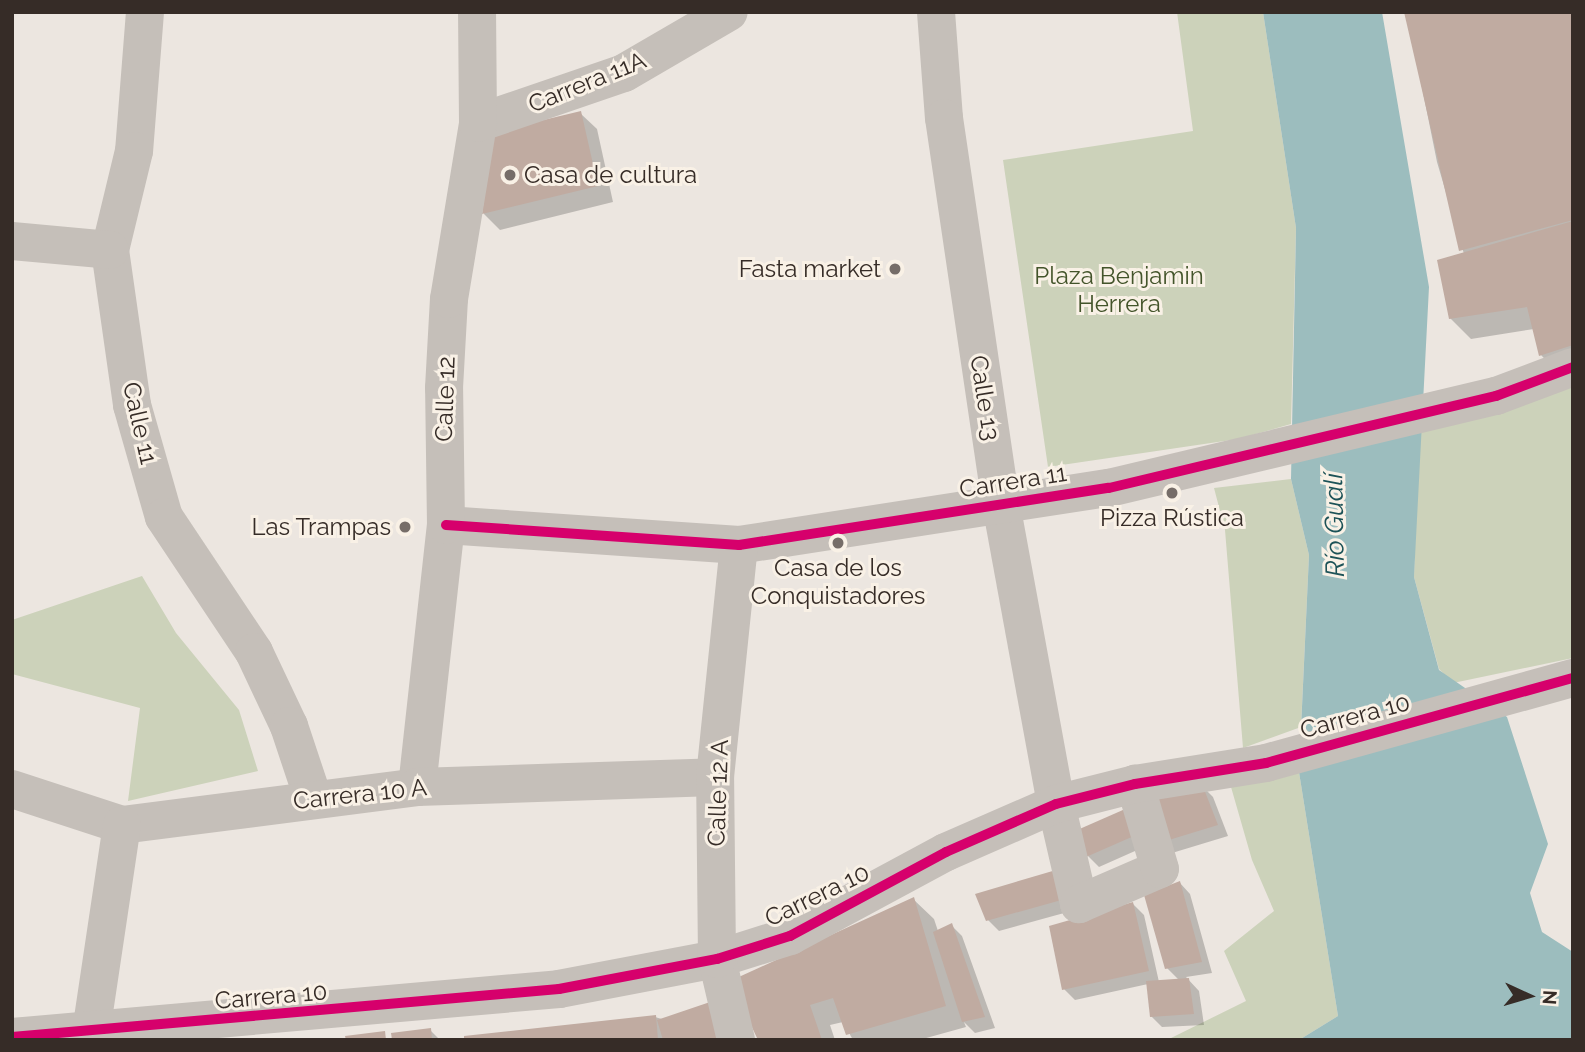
<!DOCTYPE html>
<html>
<head>
<meta charset="utf-8">
<style>
	body { margin:0 }
	#map { position:relative; width:1585px; height:1052px; overflow:hidden; background:#ece6e0; font-family:Raleway,sans-serif }
	div>[style] { position:absolute }
	.green>* { inset:0; background:#ccd2ba }
	.water>* { inset:0; background:#9cbdbe }
	.shadow>* { inset:0; background:#0003 }
	.building>* { inset:0; background:#c0aba1 }
	.minor>* { height:38px; margin:-19px; padding:0 19px; transform-origin:19px; border-radius:19px; background:#c5bfb9 }
	.cycleway>* { height:10px; margin:-5px; padding:0 5px; transform-origin:5px; border-radius:5px; background:#d6006c }
	.dots>* { width:19px; height:19px; translate:-50% -50%; box-sizing:border-box; border:4px solid #f9f1e6; border-radius:50% }
	span { translate:-50% -50%; white-space:nowrap; text-align:center; line-height:1.15; -webkit-text-stroke:6px #f9f1e6; paint-order:stroke }
	.street-label { font-size:24px; color:#362c27 }
	.poi-label { font-size:24px; color:#362c27 }
	.left { translate:0 -50%; text-align:left }
	.right { translate:-100% -50%; text-align:right }
	.park-label { font-size:24px; color:#43542a }
	.water-label { font-size:26px; color:#1c5257; font-style:italic }
	.frame { position:absolute; inset:0; border:14px solid #362c27; pointer-events:none }
	.north { position:absolute; left:1494px; top:961px; width:70px; height:70px; -webkit-text-stroke:5px #f9f1e6; paint-order:stroke; rotate:94deg; font-size:19px; font-weight:700; line-height:28px; text-align:center; color:#362c27 }
	.north::after { content:''; display:block; margin:auto; width:24px; height:32px; background:#362c27; clip-path:polygon(50% 0,100% 100%,50% 72%,0 100%) }
</style>
</head>
<body>
<div id="map">
	<div class="green">
		<i style="clip-path:polygon(1177px 12px,1263px 12px,1296px 228px,1291px 424px,1238px 439px,1048px 467px,1003px 160px,1193px 131px)"></i>
		<i style="clip-path:polygon(1573px 374px,1573px 658px,1453px 683px,1439px 669px,1414px 577px,1419px 422px)"></i>
		<i style="clip-path:polygon(1291px 479px,1309px 555px,1301px 727px,1243px 748px,1225px 530px,1214px 488px)"></i>
		<i style="clip-path:polygon(142px 576px,176px 633px,239px 710px,258px 771px,128px 801px,140px 708px,12px 674px,12px 620px)"></i>
		<i style="clip-path:polygon(1299px 772px,1338px 1016px,1299px 1040px,1167px 1040px,1246px 1001px,1224px 951px,1274px 911px,1252px 860px,1231px 787px)"></i>
	</div>
	<div class="water">
		<i style="clip-path:polygon(1263px 12px,1382px 12px,1429px 287px,1414px 577px,1439px 670px,1507px 717px,1548px 844px,1530px 893px,1542px 932px,1573px 952px,1573px 1040px,1299px 1040px,1338px 1016px,1299px 772px,1309px 555px,1291px 479px,1296px 228px)"></i>
	</div>
	<div class="shadow">
		<i style="clip-path:polygon(1573px 12px,1573px 372px,1561px 376px,1541px 355px,1534px 329px,1471px 339px,1450px 318px,1464px 254px,1437px 162px,1412px 38px)"></i>
		<i style="clip-path:polygon(580px 113px,597px 129px,613px 202px,500px 230px,484px 214px,495px 133px)"></i>
		<i style="clip-path:polygon(1202px 786px,1213px 797px,1228px 836px,1172px 853px,1161px 842px)"></i>
		<i style="clip-path:polygon(1132px 808px,1153px 843px,1099px 867px,1088px 856px)"></i>
		<i style="clip-path:polygon(1056px 872px,1075px 910px,999px 931px,988px 920px)"></i>
		<i style="clip-path:polygon(1180px 883px,1190px 894px,1212px 973px,1186px 977px,1199px 991px,1204px 1025px,1162px 1027px,1151px 1016px,1148px 984px,1075px 1000px,1064px 989px,1133px 904px,1144px 915px,1159px 982px,1179px 980px,1167px 968px)"></i>
		<i style="clip-path:polygon(913px 899px,934px 919px,938px 931px,951px 925px,962px 936px,995px 1028px,975px 1033px,964px 1022px,966px 1027px,919px 1040px,853px 1040px,843px 1022px,830px 1025px,835px 1040px,760px 1040px)"></i>
		<i style="clip-path:polygon(655px 1017px,733px 1040px,466px 1040px)"></i>
		<i style="clip-path:polygon(430px 1030px,440px 1040px,394px 1040px)"></i>
	</div>
	<div class="building">
		<i style="clip-path:polygon(1404px 12px,1573px 12px,1573px 220px,1459px 251px)"></i>
		<i style="clip-path:polygon(581px 111px,598px 186px,482px 214px,493px 132px)"></i>
		<i style="clip-path:polygon(1573px 221px,1573px 345px,1539px 356px,1527px 307px,1449px 319px,1437px 260px)"></i>
		<i style="clip-path:polygon(1202px 784px,1218px 825px,1159px 843px,1146px 803px)"></i>
		<i style="clip-path:polygon(1132px 806px,1143px 832px,1086px 857px,1075px 831px)"></i>
		<i style="clip-path:polygon(1056px 870px,1065px 899px,986px 921px,975px 894px)"></i>
		<i style="clip-path:polygon(1180px 881px,1202px 962px,1165px 969px,1144px 895px)"></i>
		<i style="clip-path:polygon(914px 897px,946px 1006px,846px 1035px,833px 998px,810px 1005px,822px 1040px,758px 1040px,730px 981px)"></i>
		<i style="clip-path:polygon(1133px 902px,1149px 971px,1062px 990px,1049px 926px)"></i>
		<i style="clip-path:polygon(952px 923px,985px 1017px,962px 1022px,933px 932px)"></i>
		<i style="clip-path:polygon(1189px 978px,1194px 1014px,1150px 1017px,1146px 981px)"></i>
		<i style="clip-path:polygon(713px 1001px,727px 1040px,663px 1040px,657px 1020px)"></i>
		<i style="clip-path:polygon(656px 1015px,658px 1040px,464px 1040px,464px 1036px)"></i>
		<i style="clip-path:polygon(431px 1028px,432px 1040px,392px 1040px,391px 1033px)"></i>
		<i style="clip-path:polygon(385px 1031px,386px 1040px,346px 1040px,345px 1036px)"></i>
	</div>
	<div class="minor">
		<i style="left:145px;top:12px;width:139px;rotate:94.5deg"></i>
		<i style="left:134px;top:151px;width:102px;rotate:103.6deg"></i>
		<i style="left:110px;top:250px;width:157px;rotate:81.9deg"></i>
		<i style="left:132px;top:405px;width:116px;rotate:74.1deg"></i>
		<i style="left:164px;top:517px;width:162px;rotate:56.3deg"></i>
		<i style="left:254px;top:652px;width:82px;rotate:64.7deg"></i>
		<i style="left:289px;top:726px;width:76px;rotate:71.6deg"></i>
		<i style="left:936px;top:12px;width:106px;rotate:85.7deg"></i>
		<i style="left:944px;top:118px;width:390px;rotate:81.6deg"></i>
		<i style="left:1001px;top:504px;width:305px;rotate:79.6deg"></i>
		<i style="left:1056px;top:804px;width:103px;rotate:77deg"></i>
		<i style="left:1079px;top:904px;width:88px;rotate:-23.4deg"></i>
		<i style="left:1160px;top:869px;width:89px;rotate:-106.4deg"></i>
		<i style="left:478px;top:123px;width:154px;rotate:-18.9deg"></i>
		<i style="left:624px;top:73px;width:121px;rotate:-30.2deg"></i>
		<i style="left:12px;top:241px;width:98px;rotate:5.2deg"></i>
		<i style="left:446px;top:525px;width:294px;rotate:3.9deg"></i>
		<i style="left:739px;top:545px;width:374px;rotate:-8.8deg"></i>
		<i style="left:1109px;top:488px;width:398px;rotate:-13.4deg"></i>
		<i style="left:1496px;top:396px;width:82px;rotate:-20.6deg"></i>
		<i style="left:417px;top:787px;width:264px;rotate:-83.7deg"></i>
		<i style="left:446px;top:525px;width:137px;rotate:-90.8deg"></i>
		<i style="left:444px;top:388px;width:89px;rotate:-86.8deg"></i>
		<i style="left:449px;top:299px;width:178px;rotate:-80.6deg"></i>
		<i style="left:478px;top:123px;width:111px;rotate:-90.5deg"></i>
		<i style="left:12px;top:789px;width:116px;rotate:18.1deg"></i>
		<i style="left:122px;top:825px;width:297px;rotate:-7.3deg"></i>
		<i style="left:417px;top:787px;width:298px;rotate:-1.9deg"></i>
		<i style="left:91px;top:1032px;width:209px;rotate:-81.5deg"></i>
		<i style="left:12px;top:1037px;width:549px;rotate:-5.01deg"></i>
		<i style="left:559px;top:989px;width:161px;rotate:-10.8deg"></i>
		<i style="left:717px;top:959px;width:77px;rotate:-17.5deg"></i>
		<i style="left:790px;top:936px;width:177px;rotate:-28.3deg"></i>
		<i style="left:946px;top:852px;width:120px;rotate:-23.6deg"></i>
		<i style="left:1056px;top:804px;width:81px;rotate:-14.2deg"></i>
		<i style="left:1135px;top:784px;width:133px;rotate:-9.1deg"></i>
		<i style="left:1266px;top:763px;width:319px;rotate:-15.5deg"></i>
		<i style="left:736px;top:1040px;width:83px;rotate:-103.2deg"></i>
		<i style="left:717px;top:959px;width:182px;rotate:-90.6deg"></i>
		<i style="left:715px;top:777px;width:233px;rotate:-84.1deg"></i>
	</div>
	<div class="cycleway">
		<i style="left:446px;top:525px;width:294px;rotate:3.9deg"></i>
		<i style="left:739px;top:545px;width:374px;rotate:-8.8deg"></i>
		<i style="left:1109px;top:488px;width:398px;rotate:-13.4deg"></i>
		<i style="left:1496px;top:396px;width:82px;rotate:-20.6deg"></i>
		<i style="left:12px;top:1037px;width:549px;rotate:-5.01deg"></i>
		<i style="left:559px;top:989px;width:161px;rotate:-10.8deg"></i>
		<i style="left:717px;top:959px;width:77px;rotate:-17.5deg"></i>
		<i style="left:790px;top:936px;width:177px;rotate:-28.3deg"></i>
		<i style="left:946px;top:852px;width:120px;rotate:-23.6deg"></i>
		<i style="left:1056px;top:804px;width:81px;rotate:-14.2deg"></i>
		<i style="left:1135px;top:784px;width:133px;rotate:-9.1deg"></i>
		<i style="left:1266px;top:763px;width:319px;rotate:-15.5deg"></i>
	</div>
	<div class="dots">
		<i style="left:510px;top:175px;background:#766d68"></i>
		<i style="left:895px;top:269px;background:#766d68"></i>
		<i style="left:1172px;top:493px;background:#766d68"></i>
		<i style="left:405px;top:527px;background:#766d68"></i>
		<i style="left:838px;top:543px;background:#766d68"></i>
	</div>
	<div class="street-label">
		<span style="left:587px;top:82px;rotate:-22deg">Carrera 11A</span>
		<span style="left:985px;top:398px;rotate:81deg">Calle 13</span>
		<span style="left:445px;top:399px;rotate:-88deg">Calle 12</span>
		<span style="left:140px;top:423px;rotate:77deg">Calle 11</span>
		<span style="left:1013px;top:481px;rotate:-9deg">Carrera 11</span>
		<span style="left:1355px;top:716px;rotate:-15deg">Carrera 10</span>
		<span style="left:718px;top:793px;rotate:-88deg">Calle 12 A</span>
		<span style="left:360px;top:794px;rotate:-6deg">Carrera 10 A</span>
		<span style="left:817px;top:895px;rotate:-26deg">Carrera 10</span>
		<span style="left:271px;top:996px;rotate:-5deg">Carrera 10</span>
	</div>
	<div class="poi-label">
		<span class="left" style="left:524px;top:175px">Casa de cultura</span>
		<span class="right" style="left:881px;top:269px">Fasta market</span>
		<span style="left:1172px;top:518px">Pizza Rústica</span>
		<span class="right" style="left:391px;top:527px">Las Trampas</span>
		<span style="left:838px;top:582px">Casa de los<br>Conquistadores</span>
	</div>
	<div class="park-label">
		<span style="left:1119px;top:290px">Plaza Benjamin<br>Herrera</span>
	</div>
	<div class="water-label">
		<span style="left:1335px;top:525px;rotate:-91deg">Río Gualí</span>
	</div>
	<div class="frame"></div>
	<div class="north">N</div>
</div>
</body>
</html>
